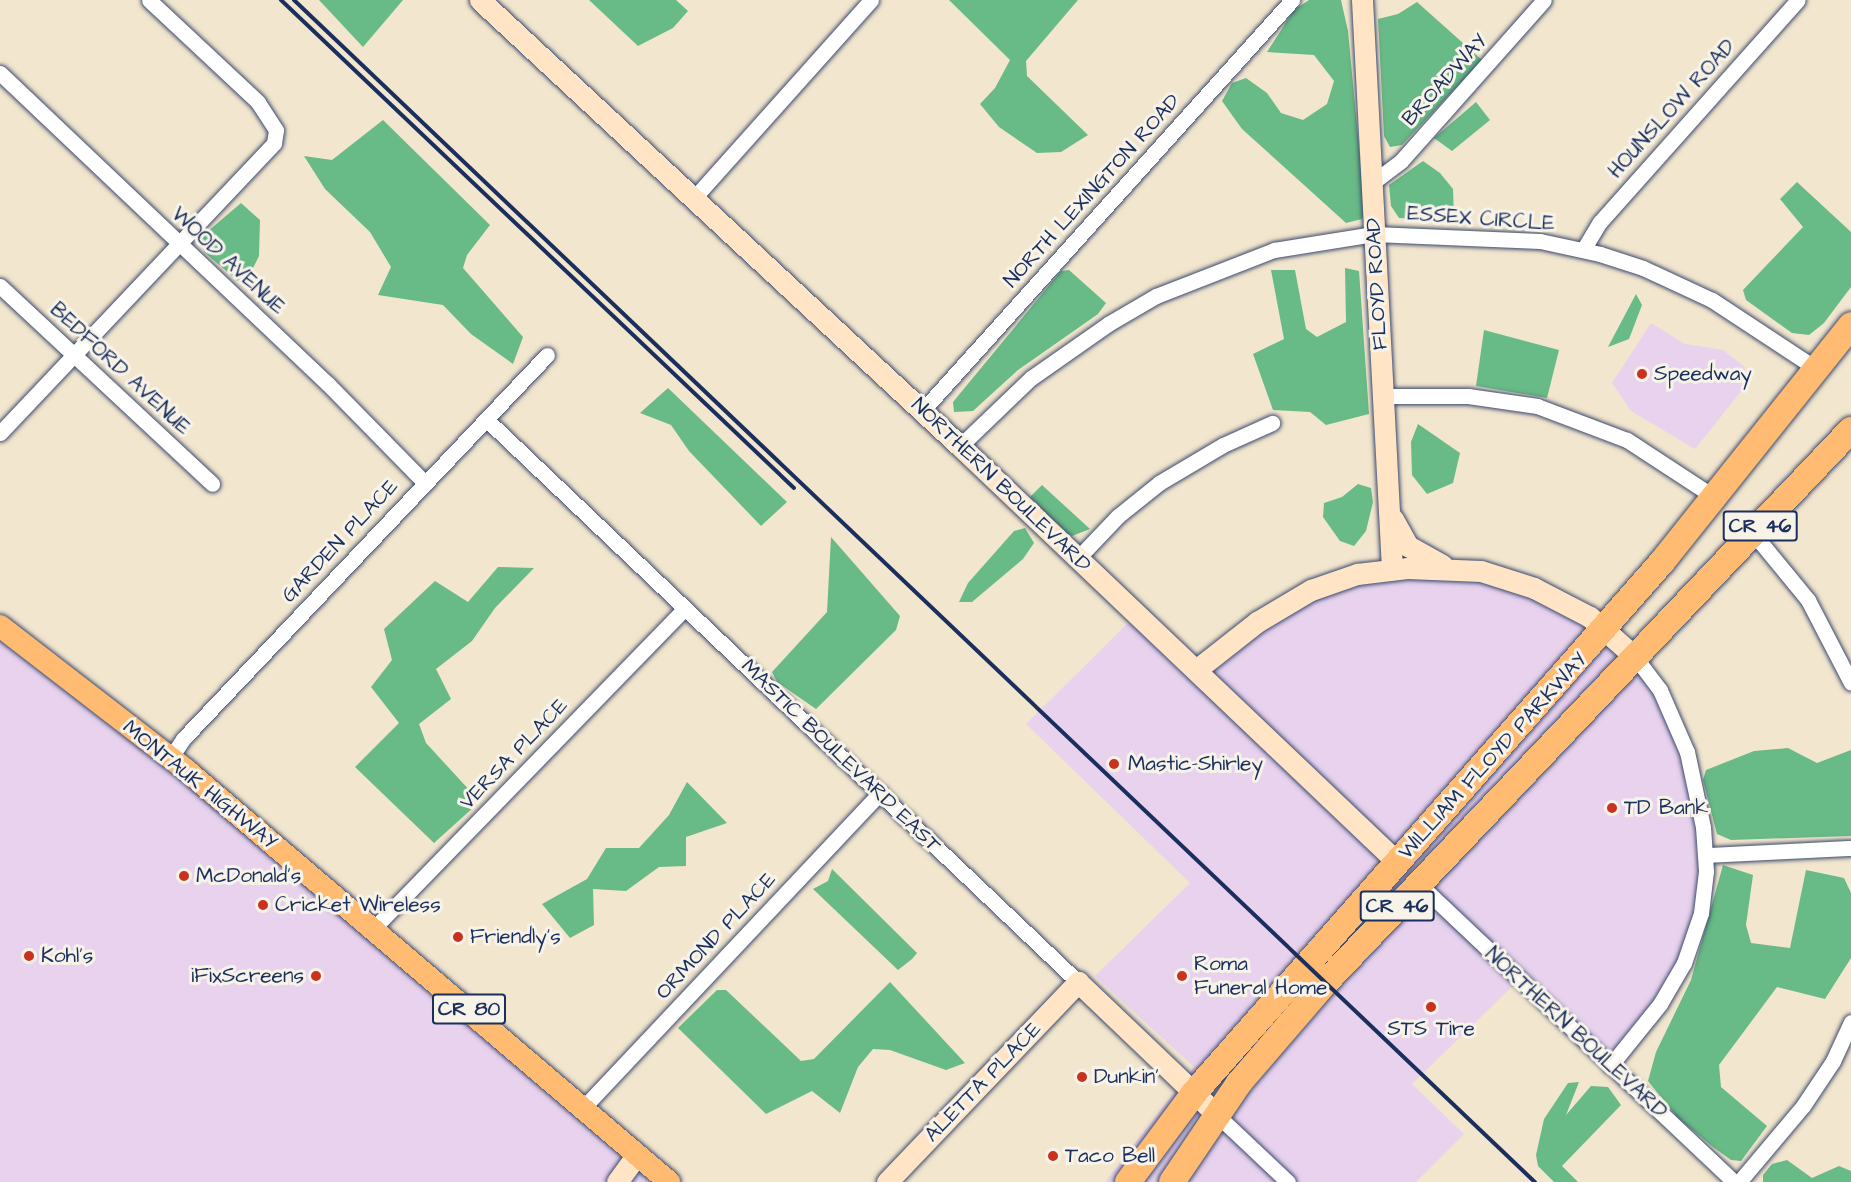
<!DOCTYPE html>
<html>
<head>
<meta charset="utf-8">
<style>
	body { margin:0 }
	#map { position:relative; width:1851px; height:1182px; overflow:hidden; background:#f3e6ce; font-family:"Architects Daughter",sans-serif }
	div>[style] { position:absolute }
	.built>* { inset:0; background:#e8d2ee }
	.forest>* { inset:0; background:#68ba86 }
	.roads { filter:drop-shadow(0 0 2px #3b4a6f) drop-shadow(0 0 2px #3b4a6f) }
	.street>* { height:15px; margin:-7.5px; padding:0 7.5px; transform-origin:7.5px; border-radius:7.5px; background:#fff }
	.secondary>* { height:21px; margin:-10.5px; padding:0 10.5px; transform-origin:10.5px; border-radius:10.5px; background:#ffe4c6 }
	.primary>* { height:22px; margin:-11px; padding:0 11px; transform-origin:11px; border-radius:11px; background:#ffbb71 }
	.highway>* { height:26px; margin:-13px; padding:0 13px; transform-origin:13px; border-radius:13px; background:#ffbb71 }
	.rail>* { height:4px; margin:-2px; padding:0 2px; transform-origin:2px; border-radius:2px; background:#1b2f5e }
	.dots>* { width:16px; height:16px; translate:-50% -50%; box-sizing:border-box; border:3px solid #f7f3e8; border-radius:50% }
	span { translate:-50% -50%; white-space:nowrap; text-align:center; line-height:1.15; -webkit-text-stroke:6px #f7f3e8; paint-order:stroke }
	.shield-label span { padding:2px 4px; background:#f7f3e8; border:2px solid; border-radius:4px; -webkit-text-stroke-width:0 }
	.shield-label { font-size:20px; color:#1b2f5e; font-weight:700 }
	.street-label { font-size:21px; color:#1b2f5e }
	.poi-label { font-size:21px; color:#1b2f5e }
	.left { translate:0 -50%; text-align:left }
	.right { translate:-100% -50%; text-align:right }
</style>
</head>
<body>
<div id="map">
	<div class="built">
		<i style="clip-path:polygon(1651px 323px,1685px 344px,1723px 350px,1745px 367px,1743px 389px,1695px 449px,1631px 411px,1612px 383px)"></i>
		<i style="clip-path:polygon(1481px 571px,1616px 638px,1675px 721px,1705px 840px,1692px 946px,1610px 1066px,1519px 980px,1412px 1084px,1464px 1134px,1416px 1182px,1105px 1182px,1194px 1067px,1095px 976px,1190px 883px,1026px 724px,1137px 614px,1196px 670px,1325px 584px)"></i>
		<i style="clip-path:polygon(0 626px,669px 1182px,0 1182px)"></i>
	</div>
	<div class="forest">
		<i style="clip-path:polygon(319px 0,403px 0,363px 47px)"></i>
		<i style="clip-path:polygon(589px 0,676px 0,688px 11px,673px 28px,638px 46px)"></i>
		<i style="clip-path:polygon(949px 0,1078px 0,1026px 61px,1027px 76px,1088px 135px,1061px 152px,1037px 153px,999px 127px,980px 104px,995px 88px,1010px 60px)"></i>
		<i style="clip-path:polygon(1309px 0,1341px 0,1348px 31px,1365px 211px,1362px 219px,1346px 223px,1242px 129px,1222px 101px,1232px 83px,1246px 78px,1267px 93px,1281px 113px,1303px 120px,1327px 104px,1334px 81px,1314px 55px,1267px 52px,1294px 10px)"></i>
		<i style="clip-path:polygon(1417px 2px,1482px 60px,1402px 145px,1390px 147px,1384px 136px,1378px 19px,1398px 14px)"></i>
		<i style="clip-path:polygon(1476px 102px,1490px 120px,1452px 151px,1434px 138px)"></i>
		<i style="clip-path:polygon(383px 120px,490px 225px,467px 255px,463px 268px,523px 337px,513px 364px,471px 334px,443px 305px,378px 295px,391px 267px,370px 232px,325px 189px,304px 156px,332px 160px)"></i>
		<i style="clip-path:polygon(1423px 161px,1440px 173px,1453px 189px,1454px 221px,1399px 218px,1391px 206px,1389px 185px)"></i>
		<i style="clip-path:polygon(1797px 182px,1851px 232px,1851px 287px,1824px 323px,1809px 335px,1792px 333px,1746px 300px,1743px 290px,1803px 227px,1780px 199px)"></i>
		<i style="clip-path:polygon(241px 203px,260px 220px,259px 256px,244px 286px,204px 252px,200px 238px)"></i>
		<i style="clip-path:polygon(1345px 268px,1359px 271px,1369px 414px,1326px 425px,1310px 412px,1273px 410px,1253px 354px,1284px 339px,1271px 270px,1295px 270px,1306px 329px,1317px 337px,1346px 322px)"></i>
		<i style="clip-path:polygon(1069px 270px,1106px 303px,1098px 314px,1018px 370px,973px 411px,954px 412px,953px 402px,1061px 271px)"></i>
		<i style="clip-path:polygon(1636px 294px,1642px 305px,1629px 339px,1608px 347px)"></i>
		<i style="clip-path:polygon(1484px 330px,1559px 350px,1547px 398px,1476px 386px)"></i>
		<i style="clip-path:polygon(668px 388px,787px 502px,761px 526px,689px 451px,671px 425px,640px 413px)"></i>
		<i style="clip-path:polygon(1418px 424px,1460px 453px,1453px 483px,1427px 494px,1412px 475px,1411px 442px)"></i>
		<i style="clip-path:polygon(1358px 484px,1371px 488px,1373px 502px,1366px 531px,1354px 546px,1340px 541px,1323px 517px,1324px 503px,1342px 497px)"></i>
		<i style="clip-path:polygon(1042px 485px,1090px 529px,1072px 536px,1065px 533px,1030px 497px)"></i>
		<i style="clip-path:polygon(1025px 528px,1034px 543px,1023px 559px,972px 602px,959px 602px,968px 583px,1014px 531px)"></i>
		<i style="clip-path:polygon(831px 537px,900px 616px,896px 630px,816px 709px,777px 682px,772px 672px,827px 612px)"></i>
		<i style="clip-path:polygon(498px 567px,534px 568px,495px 608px,472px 641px,436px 669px,451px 699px,419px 724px,426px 743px,472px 793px,475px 806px,434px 843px,355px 767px,399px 723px,371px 687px,392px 660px,384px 629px,435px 581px,468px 602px)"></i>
		<i style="clip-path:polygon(1788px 748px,1817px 763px,1851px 750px,1851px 836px,1731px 840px,1717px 834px,1703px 780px,1706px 770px,1754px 751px)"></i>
		<i style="clip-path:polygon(687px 782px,727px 823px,686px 837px,686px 866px,659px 867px,626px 891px,593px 889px,594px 925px,570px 938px,542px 904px,587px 879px,606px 848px,639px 848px,669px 815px)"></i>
		<i style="clip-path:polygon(1723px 865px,1753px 875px,1746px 925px,1751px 943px,1790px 948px,1806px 870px,1844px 878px,1851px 893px,1851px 958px,1825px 999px,1777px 987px,1719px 1065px,1721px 1087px,1767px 1126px,1741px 1161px,1731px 1160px,1713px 1147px,1678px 1118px,1648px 1081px,1656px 1052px,1691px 980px)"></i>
		<i style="clip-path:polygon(832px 869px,917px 953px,912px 959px,898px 970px,813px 889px,828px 881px)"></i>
		<i style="clip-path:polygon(890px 982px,965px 1063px,946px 1070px,890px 1050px,873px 1049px,858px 1067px,840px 1113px,812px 1091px,766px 1114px,678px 1028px,717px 990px,726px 990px,801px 1061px,814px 1059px)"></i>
		<i style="clip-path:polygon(1579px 1082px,1566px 1115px,1591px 1086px,1608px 1087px,1621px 1105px,1562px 1166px,1578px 1182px,1554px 1182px,1538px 1166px,1536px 1155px,1544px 1119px,1568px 1083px)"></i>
		<i style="clip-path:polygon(1787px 1160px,1812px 1178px,1839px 1166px,1851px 1171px,1851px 1182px,1763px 1182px,1763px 1175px,1772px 1164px)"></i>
	</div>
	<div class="roads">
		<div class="street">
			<i style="left:0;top:73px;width:452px;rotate:43.5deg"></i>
			<i style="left:328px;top:384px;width:137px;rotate:45.6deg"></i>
			<i style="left:1372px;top:183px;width:36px;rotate:-37deg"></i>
			<i style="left:1401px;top:161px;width:215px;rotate:-48.4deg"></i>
			<i style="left:695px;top:197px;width:264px;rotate:-48.2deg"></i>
			<i style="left:1583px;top:250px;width:33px;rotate:-59deg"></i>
			<i style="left:1600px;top:222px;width:297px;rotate:-48.3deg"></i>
			<i style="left:0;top:286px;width:290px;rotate:43deg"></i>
			<i style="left:1382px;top:396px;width:86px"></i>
			<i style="left:1468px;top:396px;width:70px;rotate:8.2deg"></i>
			<i style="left:1537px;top:406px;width:96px;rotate:20.7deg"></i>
			<i style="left:1627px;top:440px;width:104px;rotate:33.2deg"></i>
			<i style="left:923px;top:410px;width:552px;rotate:-48.01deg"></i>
			<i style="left:487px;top:420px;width:816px;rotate:43.56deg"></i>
			<i style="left:0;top:433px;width:399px;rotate:-46.6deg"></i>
			<i style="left:274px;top:143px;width:13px;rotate:-81deg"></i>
			<i style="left:276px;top:130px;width:33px;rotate:-123deg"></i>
			<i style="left:258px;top:102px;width:149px;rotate:-136.9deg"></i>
			<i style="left:960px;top:446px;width:98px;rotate:-43.8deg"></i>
			<i style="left:1031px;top:378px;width:94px;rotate:-35deg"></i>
			<i style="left:1108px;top:324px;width:56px;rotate:-30.3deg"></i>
			<i style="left:1156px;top:296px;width:127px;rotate:-21.3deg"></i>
			<i style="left:1274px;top:250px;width:101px;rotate:-9.1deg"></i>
			<i style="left:1374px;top:234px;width:166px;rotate:2.4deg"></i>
			<i style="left:1540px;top:241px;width:61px;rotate:12.2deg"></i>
			<i style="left:1600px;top:254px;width:45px;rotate:18deg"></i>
			<i style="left:1643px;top:268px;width:76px;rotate:24.9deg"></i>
			<i style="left:1712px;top:300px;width:123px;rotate:33.4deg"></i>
			<i style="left:1753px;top:533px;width:87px;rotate:50.6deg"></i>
			<i style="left:1808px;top:600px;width:93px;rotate:62.6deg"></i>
			<i style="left:1078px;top:558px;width:58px;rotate:-46.4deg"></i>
			<i style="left:1118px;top:516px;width:53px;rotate:-38.8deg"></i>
			<i style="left:1159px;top:483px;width:74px;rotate:-30.7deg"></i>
			<i style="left:1223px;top:445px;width:54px;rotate:-24.2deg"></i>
			<i style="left:169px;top:760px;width:25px;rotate:-56deg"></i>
			<i style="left:183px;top:739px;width:529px;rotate:-46.53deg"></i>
			<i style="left:1707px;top:855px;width:144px;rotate:-2.8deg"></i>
			<i style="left:1418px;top:883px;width:435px;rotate:43.4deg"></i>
			<i style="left:374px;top:928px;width:446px;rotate:-45.8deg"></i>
			<i style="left:1610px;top:1066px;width:80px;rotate:-51.1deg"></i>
			<i style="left:1660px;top:1004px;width:48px;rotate:-59.7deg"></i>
			<i style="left:1684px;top:963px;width:53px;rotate:-71.2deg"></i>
			<i style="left:1701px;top:913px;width:42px;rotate:-83.2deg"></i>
			<i style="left:1706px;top:871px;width:44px;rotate:-93.9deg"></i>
			<i style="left:1703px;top:827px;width:77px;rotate:-102deg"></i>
			<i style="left:1687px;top:752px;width:68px;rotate:-113.5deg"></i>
			<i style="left:1660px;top:690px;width:41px;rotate:-127.1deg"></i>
			<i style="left:584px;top:1107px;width:432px;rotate:-46.7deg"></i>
			<i style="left:1216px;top:1114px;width:99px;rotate:43.4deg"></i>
			<i style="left:1739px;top:1182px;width:99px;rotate:-49.9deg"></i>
			<i style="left:1803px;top:1106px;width:54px;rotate:-56.3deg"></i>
			<i style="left:1833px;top:1061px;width:43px;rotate:-65.2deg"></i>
		</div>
		<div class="secondary">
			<i style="left:480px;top:0;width:655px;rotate:42.9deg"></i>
			<i style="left:960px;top:446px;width:605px;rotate:43.59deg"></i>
			<i style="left:1362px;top:0;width:570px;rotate:86.98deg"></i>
			<i style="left:1393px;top:519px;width:31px;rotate:61deg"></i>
			<i style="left:1408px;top:546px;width:39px;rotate:29deg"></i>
			<i style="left:1196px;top:670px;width:78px;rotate:-38.2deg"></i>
			<i style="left:1257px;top:622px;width:63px;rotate:-30.7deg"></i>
			<i style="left:1311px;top:590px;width:49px;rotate:-19.2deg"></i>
			<i style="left:1357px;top:574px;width:50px;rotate:-6.8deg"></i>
			<i style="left:1407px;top:568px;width:74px;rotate:2.3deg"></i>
			<i style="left:1481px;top:571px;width:56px;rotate:17.8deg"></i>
			<i style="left:1534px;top:588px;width:63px;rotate:27.4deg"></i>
			<i style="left:1590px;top:617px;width:60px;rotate:41.6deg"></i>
			<i style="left:617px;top:1182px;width:34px;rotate:-54deg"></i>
			<i style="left:887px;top:1182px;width:277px;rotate:-46.3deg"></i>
			<i style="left:1078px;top:982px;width:191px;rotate:43.7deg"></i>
		</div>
		<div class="primary">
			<i style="left:0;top:626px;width:235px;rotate:37.7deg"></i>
			<i style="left:186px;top:770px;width:635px;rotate:40.46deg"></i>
		</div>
		<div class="highway">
			<i style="left:1128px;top:1182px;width:111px;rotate:-53.4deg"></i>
			<i style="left:1194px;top:1093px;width:708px;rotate:-48.61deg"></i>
			<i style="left:1662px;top:562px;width:303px;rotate:-51.4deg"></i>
			<i style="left:1172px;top:1182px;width:120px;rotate:-55.9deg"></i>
			<i style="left:1239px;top:1083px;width:133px;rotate:-49.3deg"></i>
			<i style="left:1326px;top:982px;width:762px;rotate:-46.44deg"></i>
		</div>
	</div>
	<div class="rail">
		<i style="left:281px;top:0;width:708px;rotate:43.57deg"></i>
		<i style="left:294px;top:0;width:1714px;rotate:43.61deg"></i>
	</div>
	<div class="dots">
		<i style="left:1642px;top:374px;background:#c8321e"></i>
		<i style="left:1114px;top:764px;background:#c8321e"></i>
		<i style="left:1612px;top:808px;background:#c8321e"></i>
		<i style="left:184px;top:876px;background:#c8321e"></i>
		<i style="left:263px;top:905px;background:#c8321e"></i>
		<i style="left:458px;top:937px;background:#c8321e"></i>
		<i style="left:29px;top:956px;background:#c8321e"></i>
		<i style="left:316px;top:976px;background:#c8321e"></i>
		<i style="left:1182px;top:976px;background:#c8321e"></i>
		<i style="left:1431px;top:1007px;background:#c8321e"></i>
		<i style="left:1082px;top:1077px;background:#c8321e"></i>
		<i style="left:1053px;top:1156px;background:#c8321e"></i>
	</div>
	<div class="shield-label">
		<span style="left:1760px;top:526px">CR 46</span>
		<span style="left:1397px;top:906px">CR 46</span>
		<span style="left:469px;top:1009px">CR 80</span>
	</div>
	<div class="street-label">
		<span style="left:1445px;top:80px;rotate:-48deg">BROADWAY</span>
		<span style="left:1672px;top:109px;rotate:-48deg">HOUNSLOW ROAD</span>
		<span style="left:1092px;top:191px;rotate:-48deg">NORTH LEXINGTON ROAD</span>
		<span style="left:1481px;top:219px;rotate:4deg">ESSEX CIRCLE</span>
		<span style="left:228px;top:261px;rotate:43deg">WOOD AVENUE</span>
		<span style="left:1377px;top:284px;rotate:-93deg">FLOYD ROAD</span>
		<span style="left:120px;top:369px;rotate:43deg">BEDFORD AVENUE</span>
		<span style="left:1001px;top:485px;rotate:44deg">NORTHERN BOULEVARD</span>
		<span style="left:340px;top:541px;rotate:-47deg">GARDEN PLACE</span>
		<span style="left:514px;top:754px;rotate:-46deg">VERSA PLACE</span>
		<span style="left:841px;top:756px;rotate:44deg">MASTIC BOULEVARD EAST</span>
		<span style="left:1493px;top:756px;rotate:-48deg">WILLIAM FLOYD PARKWAY</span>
		<span style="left:200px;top:785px;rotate:39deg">MONTAUK HIGHWAY</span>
		<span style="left:716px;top:936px;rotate:-47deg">ORMOND PLACE</span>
		<span style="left:1576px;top:1033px;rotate:43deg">NORTHERN BOULEVARD</span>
		<span style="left:983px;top:1082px;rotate:-46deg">ALETTA PLACE</span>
	</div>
	<div class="poi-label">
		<span class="left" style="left:1654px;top:374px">Speedway</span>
		<span class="left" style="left:1128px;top:764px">Mastic–Shirley</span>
		<span class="left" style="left:1624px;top:808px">TD Bank</span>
		<span class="left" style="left:196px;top:876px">McDonald's</span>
		<span class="left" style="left:275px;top:905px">Cricket Wireless</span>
		<span class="left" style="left:470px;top:937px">Friendly's</span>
		<span class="left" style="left:41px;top:956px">Kohl's</span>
		<span class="left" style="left:1194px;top:976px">Roma<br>Funeral Home</span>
		<span class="right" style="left:304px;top:976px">iFixScreens</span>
		<span style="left:1431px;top:1029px">STS Tire</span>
		<span class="left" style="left:1094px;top:1077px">Dunkin'</span>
		<span class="left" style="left:1065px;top:1156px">Taco Bell</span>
	</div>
</div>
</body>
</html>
